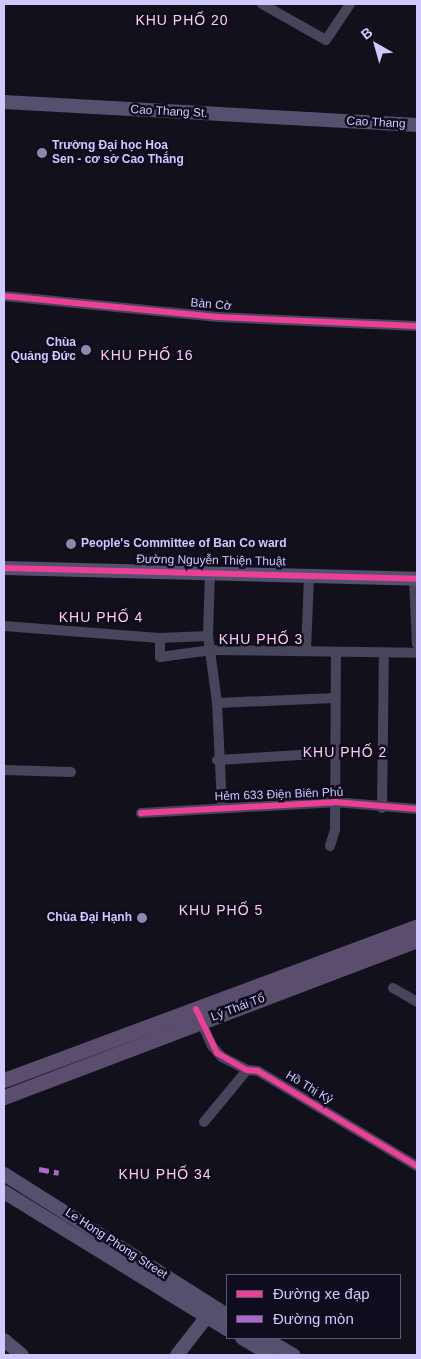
<!DOCTYPE html>
<html>
<head>
<meta charset="utf-8">
<style>
	body { margin:0 }
	#map { position:relative; width:421px; height:1359px; overflow:hidden; background:#12101a; font-family:Helvetica,sans-serif }
	div>[style] { position:absolute }
	.street>* { height:10px; margin:-5px; padding:0 5px; transform-origin:5px; border-radius:5px; background:#46455b }
	.secondary>* { height:14px; margin:-7px; padding:0 7px; transform-origin:7px; border-radius:7px; background:#53516e }
	.primary>* { height:15px; margin:-7.5px; padding:0 7.5px; transform-origin:7.5px; border-radius:7.5px; background:#5a4d6d }
	.quiet>* { height:5px; margin-top:-2.5px; transform-origin:0; background:repeating-linear-gradient(90deg,#ac68c9 0 10px,transparent 0 15px) }
	.cycleway>* { height:6px; margin:-3px; padding:0 3px; transform-origin:3px; border-radius:3px; background:#ea4096 }
	.dots>* { width:14px; height:14px; translate:-50% -50%; box-sizing:border-box; border:2px solid #0f0c1e; border-radius:50% }
	span { translate:-50% -50%; white-space:nowrap; text-align:center; line-height:1.15; -webkit-text-stroke:5px #0f0c1e; paint-order:stroke }
	.street-label { font-size:12px; color:#d0c9ff }
	.poi-label { font-size:12px; color:#d0c9ff; font-weight:700 }
	.left { translate:0 -50%; text-align:left }
	.right { translate:-100% -50%; text-align:right }
	.neighbourhood-label { font-size:14px; color:#ffcbeb; letter-spacing:1px }
	.frame { position:absolute; inset:0; border:5px solid #d0c9ff; pointer-events:none }
	.legend { position:absolute; left:226px; top:1274px; width:175px; height:65px; box-sizing:border-box; background:#0f0c1e; border:1px solid #5c5878; margin:0; padding:6px 9px; list-style:none; font-size:15px; color:#d0c9ff }
	.legend li { display:flex; align-items:center; gap:10px; height:25px }
	.legend b { width:25px; border:1px solid #5c5878 }
	.north { position:absolute; left:351px; top:20px; width:50px; height:50px; -webkit-text-stroke:4px #0f0c1e; paint-order:stroke; rotate:322deg; font-size:14px; font-weight:700; line-height:20px; text-align:center; color:#d0c9ff }
	.north::after { content:''; display:block; margin:auto; width:18px; height:22px; background:#d0c9ff; clip-path:polygon(50% 0,100% 100%,50% 72%,0 100%) }
</style>
</head>
<body>
<div id="map">
	<div class="street">
		<i style="left:262px;top:4px;width:73px;rotate:29.4deg"></i>
		<i style="left:326px;top:40px;width:43px;rotate:-56.3deg"></i>
		<i style="left:4px;top:296px;width:215px;rotate:5.6deg"></i>
		<i style="left:218px;top:317px;width:199px;rotate:2.6deg"></i>
		<i style="left:210px;top:572px;width:64px;rotate:91.8deg"></i>
		<i style="left:208px;top:636px;width:68px;rotate:82.3deg"></i>
		<i style="left:217px;top:703px;width:104px;rotate:87.2deg"></i>
		<i style="left:414px;top:579px;width:65px;rotate:87.4deg"></i>
		<i style="left:4px;top:626px;width:156px;rotate:4.4deg"></i>
		<i style="left:160px;top:638px;width:48px;rotate:-2.4deg"></i>
		<i style="left:160px;top:638px;width:19px;rotate:90deg"></i>
		<i style="left:160px;top:657px;width:52px;rotate:-7.7deg"></i>
		<i style="left:212px;top:650px;width:205px;rotate:0.8deg"></i>
		<i style="left:306px;top:651px;width:75px;rotate:-87.7deg"></i>
		<i style="left:217px;top:703px;width:118px;rotate:-2.4deg"></i>
		<i style="left:217px;top:760px;width:117px;rotate:-3.4deg"></i>
		<i style="left:4px;top:770px;width:67px;rotate:1.7deg"></i>
		<i style="left:382px;top:808px;width:154px;rotate:-89.3deg"></i>
		<i style="left:141px;top:813px;width:194px;rotate:-3.2deg"></i>
		<i style="left:335px;top:802px;width:82px;rotate:4.9deg"></i>
		<i style="left:330px;top:846px;width:17px;rotate:-73deg"></i>
		<i style="left:335px;top:830px;width:176px;rotate:-89.7deg"></i>
		<i style="left:393px;top:988px;width:28px;rotate:30deg"></i>
		<i style="left:201px;top:1022px;width:26px;rotate:65deg"></i>
		<i style="left:212px;top:1046px;width:15px;rotate:48deg"></i>
		<i style="left:222px;top:1057px;width:28px;rotate:27deg"></i>
		<i style="left:247px;top:1070px;width:11px;rotate:5deg"></i>
		<i style="left:258px;top:1071px;width:185px;rotate:30.9deg"></i>
		<i style="left:204px;top:1122px;width:67px;rotate:-50.4deg"></i>
	</div>
	<div class="secondary">
		<i style="left:4px;top:102px;width:414px;rotate:3.2deg"></i>
		<i style="left:4px;top:568px;width:413px;rotate:1.5deg"></i>
		<i style="left:4px;top:1174px;width:264px;rotate:32.3deg"></i>
		<i style="left:4px;top:1192px;width:262px;rotate:31.6deg"></i>
		<i style="left:242px;top:1338px;width:33px;rotate:31deg"></i>
		<i style="left:264px;top:1338px;width:34px;rotate:30deg"></i>
		<i style="left:4px;top:1340px;width:23px;rotate:40deg"></i>
		<i style="left:177px;top:1355px;width:57px;rotate:-52.1deg"></i>
	</div>
	<div class="primary">
		<i style="left:4px;top:1080px;width:441px;rotate:-20.4deg"></i>
		<i style="left:4px;top:1097px;width:442px;rotate:-20.8deg"></i>
	</div>
	<div class="quiet">
		<i style="left:39px;top:1169px;width:20px;rotate:11deg"></i>
	</div>
	<div class="cycleway">
		<i style="left:4px;top:296px;width:215px;rotate:5.6deg"></i>
		<i style="left:218px;top:317px;width:199px;rotate:2.6deg"></i>
		<i style="left:4px;top:568px;width:413px;rotate:1.5deg"></i>
		<i style="left:141px;top:813px;width:194px;rotate:-3.2deg"></i>
		<i style="left:335px;top:802px;width:82px;rotate:4.9deg"></i>
		<i style="left:196px;top:1009px;width:49px;rotate:64.5deg"></i>
		<i style="left:217px;top:1053px;width:34px;rotate:30deg"></i>
		<i style="left:247px;top:1070px;width:11px;rotate:5deg"></i>
		<i style="left:258px;top:1071px;width:185px;rotate:30.9deg"></i>
	</div>
	<div class="dots">
		<i style="left:42px;top:153px;background:#8e88af"></i>
		<i style="left:86px;top:350px;background:#8e88af"></i>
		<i style="left:71px;top:544px;background:#8e88af"></i>
		<i style="left:142px;top:918px;background:#8e88af"></i>
	</div>
	<div class="street-label">
		<span style="left:169px;top:112px;rotate:3deg">Cao Thang St.</span>
		<span style="left:376px;top:123px;rotate:3deg">Cao Thang</span>
		<span style="left:211px;top:305px;rotate:5deg">Bàn Cờ</span>
		<span style="left:211px;top:561px;rotate:1deg">Đường Nguyễn Thiện Thuật</span>
		<span style="left:279px;top:795px;rotate:-2deg">Hẻm 633 Ðiện Biên Phủ</span>
		<span style="left:238px;top:1008px;rotate:-21deg">Lý Thái Tổ</span>
		<span style="left:309px;top:1088px;rotate:31deg">Hồ Thị Kỷ</span>
		<span style="left:116px;top:1244px;rotate:33deg">Le Hong Phong Street</span>
	</div>
	<div class="poi-label">
		<span class="left" style="left:52px;top:153px">Trường Đại học Hoa<br>Sen - cơ sở Cao Thắng</span>
		<span class="right" style="left:76px;top:350px">Chùa<br>Quảng Đức</span>
		<span class="left" style="left:81px;top:544px">People's Committee of Ban Co ward</span>
		<span class="right" style="left:132px;top:918px">Chùa Đại Hạnh</span>
	</div>
	<div class="neighbourhood-label">
		<span style="left:182px;top:20px">KHU PHỐ 20</span>
		<span style="left:147px;top:355px">KHU PHỐ 16</span>
		<span style="left:101px;top:617px">KHU PHỐ 4</span>
		<span style="left:261px;top:639px">KHU PHỐ 3</span>
		<span style="left:345px;top:752px">KHU PHỐ 2</span>
		<span style="left:221px;top:910px">KHU PHỐ 5</span>
		<span style="left:165px;top:1174px">KHU PHỐ 34</span>
	</div>
	<div class="frame"></div>
	<ul class="legend">
	<li><b style="height:6px;background:#ea4096"></b>Đường xe đạp</li>
	<li><b style="height:6px;background:#ac68c9"></b>Đường mòn</li>
	</ul>
	<div class="north">B</div>
</div>
</body>
</html>
